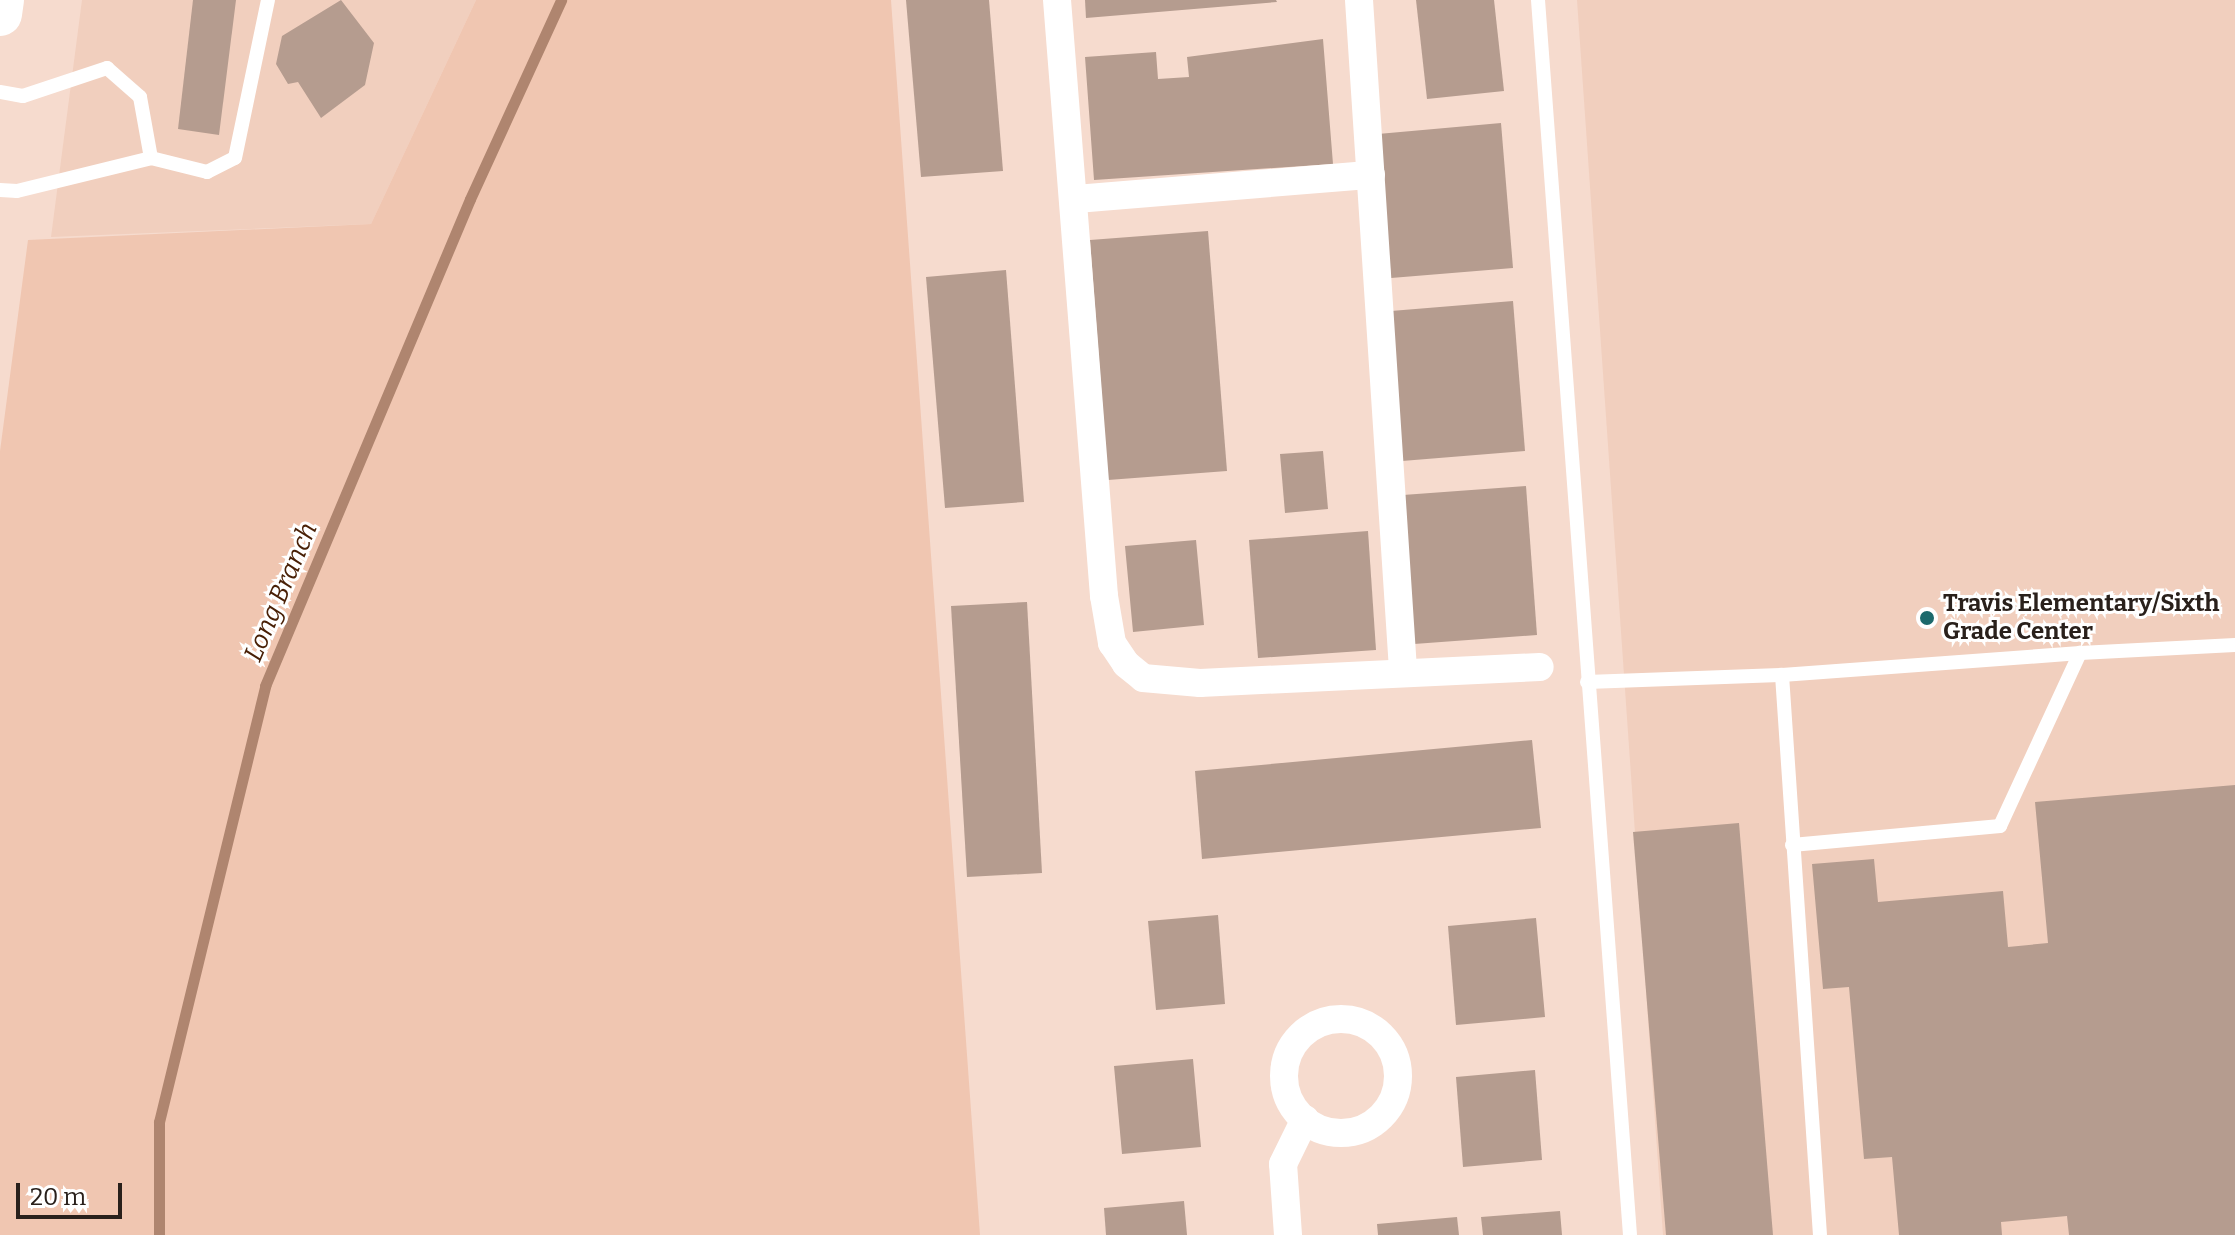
<!DOCTYPE html>
<html>
<head>
<meta charset="utf-8">
<style>
	body { margin:0 }
	#map { position:relative; width:2235px; height:1235px; overflow:hidden; background:#f6dbce; font-family:Bitter,serif }
	div>[style] { position:absolute }
	.built>* { inset:0; background:#f1cfbe }
	.green>* { inset:0; background:#f0c6b1 }
	.stream>* { height:11px; margin:-5.5px; padding:0 5.5px; transform-origin:5.5px; border-radius:5.5px; background:#af856f }
	.building>* { inset:0; background:#b59c8f }
	.service>* { height:14px; margin:-7px; padding:0 7px; transform-origin:7px; border-radius:7px; background:#fff }
	.minor>* { height:28px; margin:-14px; padding:0 14px; transform-origin:14px; border-radius:14px; background:#fff }
	.minor>.ring { margin:-14px; padding:0; box-sizing:content-box; background:none; border:28px solid #fff; border-radius:50% }
	.trunk>* { height:44px; margin:-22px; padding:0 22px; transform-origin:22px; border-radius:22px; background:#fff }
	.dots>* { width:22px; height:22px; translate:-50% -50%; box-sizing:border-box; border:4px solid #fff; border-radius:50% }
	span { translate:-50% -50%; white-space:nowrap; text-align:center; line-height:1.15; -webkit-text-stroke:6px #fff; paint-order:stroke }
	.poi-label { font-size:24px; color:#29201b; font-weight:700 }
	.left { translate:0 -50%; text-align:left }
	.water-label { font-size:26px; color:#492006; font-style:italic }
	.scale { position:absolute; left:16px; top:1183px; width:106px; height:36px; box-sizing:border-box; border:4px solid #29201b; border-top:0; padding-left:10px; font-size:24px; line-height:28px; white-space:nowrap; color:#29201b; -webkit-text-stroke:6px #fff; paint-order:stroke }
</style>
</head>
<body>
<div id="map">
	<div class="built">
		<i style="clip-path:polygon(82px 0,476px 0,371px 224px,51px 237px)"></i>
		<i style="clip-path:polygon(1577px 0,2235px 0,2235px 1235px,1663px 1235px)"></i>
	</div>
	<div class="green">
		<i style="clip-path:polygon(476px 0,891px 0,980px 1235px,0 1235px,0 451px,28px 240px,371px 224px)"></i>
	</div>
	<div class="stream">
		<i style="left:159px;top:1235px;width:113px;rotate:-90deg"></i>
		<i style="left:159px;top:1122px;width:449px;rotate:-76.3deg"></i>
		<i style="left:265px;top:686px;width:528px;rotate:-67.17deg"></i>
		<i style="left:470px;top:199px;width:219px;rotate:-65.4deg"></i>
	</div>
	<div class="building">
		<i style="clip-path:polygon(193px 0,236px 0,219px 135px,178px 129px)"></i>
		<i style="clip-path:polygon(341px 0,374px 43px,365px 85px,321px 118px,298px 82px,288px 84px,276px 64px,282px 36px)"></i>
		<i style="clip-path:polygon(906px 0,989px 0,1003px 171px,921px 177px)"></i>
		<i style="clip-path:polygon(1085px 0,1276px 0,1277px 2px,1086px 18px)"></i>
		<i style="clip-path:polygon(1416px 0,1494px 0,1504px 91px,1427px 99px)"></i>
		<i style="clip-path:polygon(1323px 39px,1333px 164px,1094px 180px,1085px 57px,1156px 52px,1158px 79px,1189px 77px,1187px 57px)"></i>
		<i style="clip-path:polygon(1501px 123px,1513px 268px,1391px 278px,1378px 134px)"></i>
		<i style="clip-path:polygon(1208px 231px,1227px 471px,1108px 480px,1090px 240px)"></i>
		<i style="clip-path:polygon(1006px 270px,1024px 502px,945px 508px,926px 277px)"></i>
		<i style="clip-path:polygon(1513px 301px,1525px 451px,1402px 461px,1391px 311px)"></i>
		<i style="clip-path:polygon(1323px 451px,1328px 509px,1285px 513px,1280px 454px)"></i>
		<i style="clip-path:polygon(1526px 486px,1537px 635px,1414px 644px,1403px 495px)"></i>
		<i style="clip-path:polygon(1368px 531px,1376px 650px,1258px 658px,1249px 540px)"></i>
		<i style="clip-path:polygon(1196px 540px,1204px 625px,1133px 632px,1125px 546px)"></i>
		<i style="clip-path:polygon(1027px 602px,1042px 873px,967px 877px,951px 606px)"></i>
		<i style="clip-path:polygon(1532px 740px,1541px 828px,1202px 859px,1195px 771px)"></i>
		<i style="clip-path:polygon(2235px 785px,2235px 1235px,2069px 1235px,2067px 1216px,2001px 1222px,2002px 1235px,1899px 1235px,1892px 1157px,1864px 1159px,1849px 987px,1823px 989px,1812px 864px,1874px 859px,1878px 902px,2003px 891px,2008px 947px,2048px 943px,2035px 802px)"></i>
		<i style="clip-path:polygon(1739px 823px,1773px 1235px,1666px 1235px,1633px 832px)"></i>
		<i style="clip-path:polygon(1218px 915px,1225px 1004px,1156px 1010px,1148px 921px)"></i>
		<i style="clip-path:polygon(1536px 918px,1545px 1017px,1456px 1025px,1448px 926px)"></i>
		<i style="clip-path:polygon(1193px 1059px,1201px 1147px,1122px 1154px,1114px 1066px)"></i>
		<i style="clip-path:polygon(1535px 1070px,1542px 1160px,1463px 1167px,1456px 1077px)"></i>
		<i style="clip-path:polygon(1184px 1201px,1187px 1235px,1106px 1235px,1104px 1208px)"></i>
		<i style="clip-path:polygon(1560px 1211px,1562px 1235px,1483px 1235px,1481px 1217px)"></i>
		<i style="clip-path:polygon(1457px 1217px,1459px 1235px,1378px 1235px,1377px 1224px)"></i>
	</div>
	<div class="service">
		<i style="left:1538px;top:0;width:1238px;rotate:85.74deg"></i>
		<i style="left:0;top:92px;width:23px;rotate:10deg"></i>
		<i style="left:23px;top:96px;width:89px;rotate:-18.4deg"></i>
		<i style="left:107px;top:68px;width:44px;rotate:41.3deg"></i>
		<i style="left:140px;top:97px;width:62px;rotate:79.8deg"></i>
		<i style="left:0;top:190px;width:17px;rotate:3deg"></i>
		<i style="left:17px;top:191px;width:138px;rotate:-13.8deg"></i>
		<i style="left:151px;top:158px;width:58px;rotate:14deg"></i>
		<i style="left:207px;top:172px;width:31px;rotate:-27deg"></i>
		<i style="left:235px;top:158px;width:161px;rotate:-78.2deg"></i>
		<i style="left:1782px;top:675px;width:561px;rotate:86.12deg"></i>
		<i style="left:1587px;top:682px;width:195px;rotate:-2.1deg"></i>
		<i style="left:1782px;top:675px;width:299px;rotate:-4.2deg"></i>
		<i style="left:1792px;top:845px;width:209px;rotate:-5.2deg"></i>
		<i style="left:2000px;top:826px;width:191px;rotate:-65.2deg"></i>
		<i style="left:2080px;top:653px;width:155px;rotate:-3deg"></i>
	</div>
	<div class="minor">
		<i style="left:1057px;top:0;width:598px;rotate:85.49deg"></i>
		<i style="left:1104px;top:596px;width:48px;rotate:80.3deg"></i>
		<i style="left:1112px;top:643px;width:25px;rotate:56deg"></i>
		<i style="left:1126px;top:664px;width:22px;rotate:39deg"></i>
		<i style="left:1143px;top:678px;width:57px;rotate:5deg"></i>
		<i style="left:1200px;top:683px;width:340px;rotate:-2.7deg"></i>
		<i style="left:1359px;top:0;width:670px;rotate:86.24deg"></i>
		<i style="left:1076px;top:199px;width:296px;rotate:-4.7deg"></i>
		<i class="ring" style="left:1284px;top:1019px;width:86px;height:86px"></i>
		<i style="left:1288px;top:1235px;width:71px;rotate:-94deg"></i>
		<i style="left:1283px;top:1164px;width:50px;rotate:-63.9deg"></i>
	</div>
	<div class="trunk">
		<i style="left:0;top:14px;width:14px;rotate:-82deg"></i>
	</div>
	<div class="dots">
		<i style="left:1927px;top:618px;background:#1c696c"></i>
	</div>
	<div class="poi-label">
		<span class="left" style="left:1943px;top:618px">Travis Elementary/Sixth<br>Grade Center</span>
	</div>
	<div class="water-label">
		<span style="left:281px;top:592px;rotate:-67deg">Long Branch</span>
	</div>
	<div class="scale">20 m</div>
</div>
</body>
</html>
